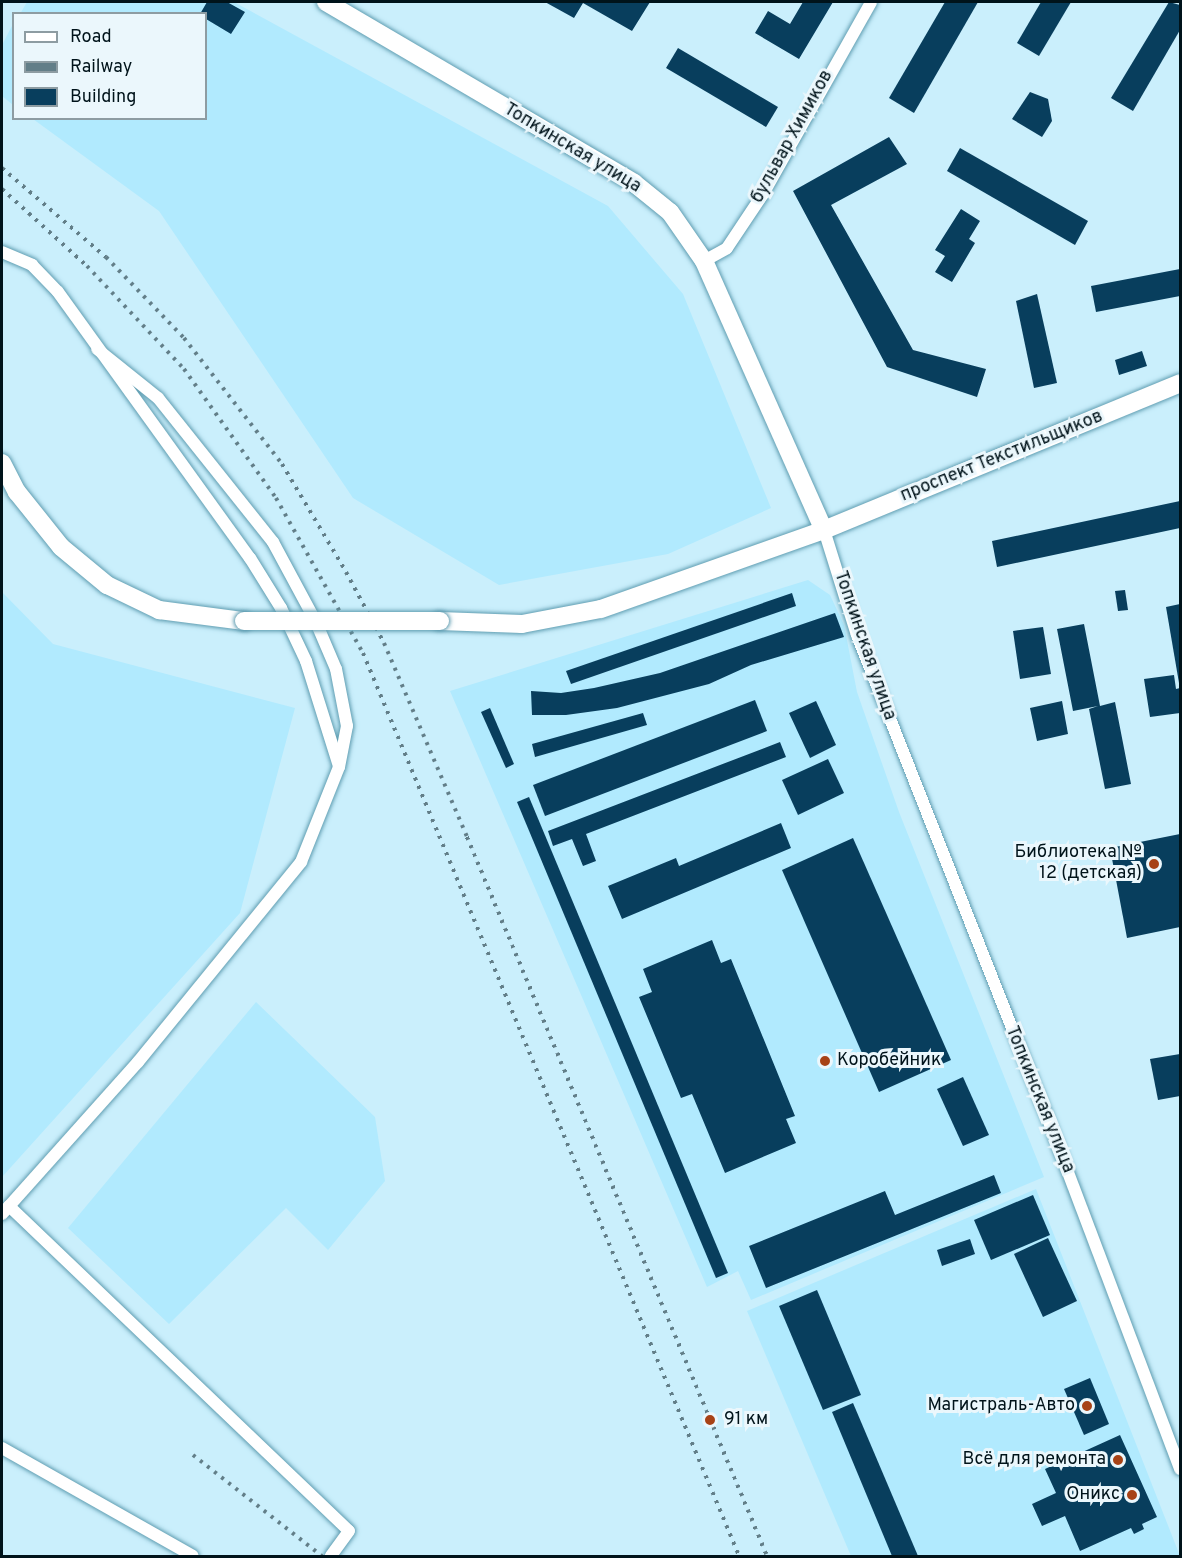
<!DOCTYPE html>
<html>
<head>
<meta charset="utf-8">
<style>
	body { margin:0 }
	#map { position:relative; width:1182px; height:1558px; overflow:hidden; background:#caeffc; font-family:Overpass,sans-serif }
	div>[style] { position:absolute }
	.built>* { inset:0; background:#b1eafe }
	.building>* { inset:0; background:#083e5d }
	.roads { filter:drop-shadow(0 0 2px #5f9db1) drop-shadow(0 0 2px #5f9db1) }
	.street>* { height:12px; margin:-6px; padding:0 6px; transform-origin:6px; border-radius:6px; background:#fff }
	.secondary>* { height:18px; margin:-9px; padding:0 9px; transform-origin:9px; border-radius:9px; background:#fff }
	.rail>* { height:4px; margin-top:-2px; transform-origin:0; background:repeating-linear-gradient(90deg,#627e88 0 3px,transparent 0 9px) }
	.bridges { filter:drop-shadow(0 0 2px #5f9db1) drop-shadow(0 0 2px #5f9db1) }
	.secondary-bridge>* { height:18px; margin:-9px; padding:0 9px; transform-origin:9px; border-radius:9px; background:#fff }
	.dots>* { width:16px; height:16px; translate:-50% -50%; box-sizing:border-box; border:3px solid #ebf7fc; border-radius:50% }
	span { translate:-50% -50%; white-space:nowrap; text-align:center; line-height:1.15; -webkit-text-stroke:6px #ebf7fc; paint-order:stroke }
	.street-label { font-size:18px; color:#00131a }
	.poi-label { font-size:18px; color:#00131a }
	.right { translate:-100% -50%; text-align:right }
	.left { translate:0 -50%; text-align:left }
	.frame { position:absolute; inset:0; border:3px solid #00131a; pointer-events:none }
	.legend { position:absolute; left:12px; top:12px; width:195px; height:108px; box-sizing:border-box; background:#ebf7fc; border:2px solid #8d9ca2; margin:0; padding:8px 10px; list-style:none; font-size:18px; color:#00131a }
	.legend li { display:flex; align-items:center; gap:12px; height:30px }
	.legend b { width:30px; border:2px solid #8d9ca2 }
</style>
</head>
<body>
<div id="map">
	<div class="built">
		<i style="clip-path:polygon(27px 2px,234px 2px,608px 206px,683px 294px,771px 508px,668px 554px,499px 585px,353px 498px,159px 211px,33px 119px,206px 118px,206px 14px,20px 14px)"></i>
		<i style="clip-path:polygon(13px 24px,13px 105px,2px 96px,2px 45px)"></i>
		<i style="clip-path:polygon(808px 580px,830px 595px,844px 625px,857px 692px,899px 812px,1044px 1177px,751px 1300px,738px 1271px,707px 1287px,450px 691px)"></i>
		<i style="clip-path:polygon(2px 592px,53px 644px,295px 708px,240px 913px,2px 1177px)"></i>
		<i style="clip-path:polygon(256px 1002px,375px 1117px,385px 1181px,328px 1250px,286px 1208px,169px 1324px,68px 1228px)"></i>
		<i style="clip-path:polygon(1036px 1189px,1180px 1556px,851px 1556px,747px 1311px)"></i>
	</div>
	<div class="building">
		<i style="clip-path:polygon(207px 2px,227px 2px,245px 12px,231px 34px,206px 19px,206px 14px,200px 14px)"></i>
		<i style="clip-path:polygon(545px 2px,650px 2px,632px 31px,583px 3px,574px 18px)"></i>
		<i style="clip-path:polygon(803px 2px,833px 2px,799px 59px,755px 33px,768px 11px,790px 24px)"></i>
		<i style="clip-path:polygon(945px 2px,978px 2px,914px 113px,889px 98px)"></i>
		<i style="clip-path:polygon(1041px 2px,1071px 2px,1039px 56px,1017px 43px)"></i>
		<i style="clip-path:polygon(1169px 2px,1180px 5px,1180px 30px,1133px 111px,1111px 98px)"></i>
		<i style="clip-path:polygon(678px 48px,778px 107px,766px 127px,666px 68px)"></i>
		<i style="clip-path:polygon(1030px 92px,1048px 99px,1052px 121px,1042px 137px,1012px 119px)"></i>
		<i style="clip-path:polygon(889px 137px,907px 164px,831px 205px,913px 350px,986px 369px,977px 397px,887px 367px,793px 191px)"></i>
		<i style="clip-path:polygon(960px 148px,1088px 221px,1075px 245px,947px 171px)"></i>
		<i style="clip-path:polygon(961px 209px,980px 221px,969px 239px,975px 243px,952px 282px,935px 272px,945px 256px,935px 250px)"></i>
		<i style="clip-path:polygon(1180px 269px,1180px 296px,1096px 312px,1091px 286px)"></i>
		<i style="clip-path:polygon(1037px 294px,1057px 383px,1034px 388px,1016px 301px)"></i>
		<i style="clip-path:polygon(1142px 351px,1147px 366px,1119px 375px,1115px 360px)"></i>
		<i style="clip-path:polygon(1180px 501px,1180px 528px,997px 567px,992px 541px)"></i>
		<i style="clip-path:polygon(1125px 590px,1128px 610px,1118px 611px,1115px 591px)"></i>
		<i style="clip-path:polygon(792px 593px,796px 606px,571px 684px,566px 671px)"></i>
		<i style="clip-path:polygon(1180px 604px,1180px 683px,1179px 683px,1166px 607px)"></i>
		<i style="clip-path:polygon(835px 613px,844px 637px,751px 665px,709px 684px,617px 708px,566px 715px,532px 715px,531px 691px,561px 693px,594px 688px,660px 673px)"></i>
		<i style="clip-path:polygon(1084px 624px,1100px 706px,1115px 702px,1131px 784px,1105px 789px,1089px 709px,1098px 706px,1073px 711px,1057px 629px)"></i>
		<i style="clip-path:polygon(1043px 627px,1051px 674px,1020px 679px,1013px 631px)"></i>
		<i style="clip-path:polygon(1174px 675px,1176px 689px,1180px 688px,1180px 713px,1150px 717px,1144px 679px)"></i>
		<i style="clip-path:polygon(755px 700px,767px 731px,545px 816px,533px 785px)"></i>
		<i style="clip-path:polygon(816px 701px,836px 745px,810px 758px,789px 713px)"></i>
		<i style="clip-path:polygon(1062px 701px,1068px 734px,1037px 741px,1030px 708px)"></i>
		<i style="clip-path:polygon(490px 708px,514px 764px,506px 768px,481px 712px)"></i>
		<i style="clip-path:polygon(643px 713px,647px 725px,535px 757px,532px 744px)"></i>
		<i style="clip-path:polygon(780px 742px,786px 757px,586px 834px,596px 861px,583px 866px,572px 839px,553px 846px,548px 831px)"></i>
		<i style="clip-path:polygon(828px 759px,844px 793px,798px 815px,782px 780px)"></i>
		<i style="clip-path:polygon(529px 797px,728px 1273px,716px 1278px,517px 802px)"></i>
		<i style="clip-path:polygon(781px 823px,791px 848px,622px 919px,608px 886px,676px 858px,679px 866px)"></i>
		<i style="clip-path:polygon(1180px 834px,1180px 927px,1127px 938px,1110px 848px)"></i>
		<i style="clip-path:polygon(853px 838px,951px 1060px,879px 1092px,782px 870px)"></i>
		<i style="clip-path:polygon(712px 940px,721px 963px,731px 959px,795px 1116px,786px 1119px,796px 1143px,725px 1173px,692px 1094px,681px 1098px,639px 997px,652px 992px,643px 969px)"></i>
		<i style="clip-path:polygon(1180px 1054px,1180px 1096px,1158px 1100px,1150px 1059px)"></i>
		<i style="clip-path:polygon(963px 1077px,989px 1135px,963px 1146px,937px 1089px)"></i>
		<i style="clip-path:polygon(994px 1175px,1001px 1193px,766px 1288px,749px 1246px,885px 1191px,895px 1215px)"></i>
		<i style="clip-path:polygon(1033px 1195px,1050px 1235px,991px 1260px,974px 1220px)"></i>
		<i style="clip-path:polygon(1048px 1238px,1077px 1301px,1043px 1317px,1014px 1254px)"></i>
		<i style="clip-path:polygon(970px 1239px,975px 1254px,942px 1266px,937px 1250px)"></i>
		<i style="clip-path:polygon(817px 1290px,861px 1395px,823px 1410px,779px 1306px)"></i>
		<i style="clip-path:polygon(1090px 1378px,1109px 1424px,1084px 1435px,1064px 1389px)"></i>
		<i style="clip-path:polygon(853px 1403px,918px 1556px,892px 1556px,832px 1412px)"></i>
		<i style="clip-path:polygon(1120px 1435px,1157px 1517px,1142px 1524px,1144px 1529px,1134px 1534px,1131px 1528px,1080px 1551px,1065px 1516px,1042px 1526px,1032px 1504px,1056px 1493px,1045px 1469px)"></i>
	</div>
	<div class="roads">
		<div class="street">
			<i style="left:2px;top:252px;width:33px;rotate:23deg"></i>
			<i style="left:32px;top:265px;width:37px;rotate:46deg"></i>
			<i style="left:58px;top:292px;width:328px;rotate:54.2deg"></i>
			<i style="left:250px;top:558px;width:59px;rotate:58.2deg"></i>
			<i style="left:281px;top:608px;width:59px;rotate:64.7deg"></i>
			<i style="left:306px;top:661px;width:110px;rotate:72.6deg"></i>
			<i style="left:704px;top:261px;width:26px;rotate:-29deg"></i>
			<i style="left:727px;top:248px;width:65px;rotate:-56.3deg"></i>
			<i style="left:763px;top:194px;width:220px;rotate:-60.6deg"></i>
			<i style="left:824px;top:530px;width:110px;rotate:72.6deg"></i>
			<i style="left:857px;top:635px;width:523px;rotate:68.48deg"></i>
			<i style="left:1049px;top:1122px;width:371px;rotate:69.3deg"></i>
			<i style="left:9px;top:1206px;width:470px;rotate:43.7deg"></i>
			<i style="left:349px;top:1531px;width:31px;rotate:126deg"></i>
			<i style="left:2px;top:1214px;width:204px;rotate:-48.2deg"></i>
			<i style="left:138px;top:1062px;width:258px;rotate:-50.8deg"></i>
			<i style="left:301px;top:862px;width:102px;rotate:-68.2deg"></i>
			<i style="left:339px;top:767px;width:42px;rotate:-79deg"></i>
			<i style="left:347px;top:726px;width:58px;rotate:-100.9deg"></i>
			<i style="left:336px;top:669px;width:51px;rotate:-113.1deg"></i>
			<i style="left:316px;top:622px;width:91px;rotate:-118.3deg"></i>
			<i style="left:273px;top:542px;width:184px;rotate:-128.6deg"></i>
			<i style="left:158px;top:398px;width:78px;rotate:-141.2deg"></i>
			<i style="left:2px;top:1448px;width:219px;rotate:29.5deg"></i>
		</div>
		<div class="secondary">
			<i style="left:326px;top:2px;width:357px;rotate:30.4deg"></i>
			<i style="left:634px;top:183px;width:46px;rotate:38.9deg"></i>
			<i style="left:670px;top:212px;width:60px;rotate:55.2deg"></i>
			<i style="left:704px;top:261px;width:295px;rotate:66deg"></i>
			<i style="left:2px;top:463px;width:33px;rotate:63deg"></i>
			<i style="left:17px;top:492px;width:70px;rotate:51.3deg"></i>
			<i style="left:61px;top:547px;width:60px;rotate:39.6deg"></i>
			<i style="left:107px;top:585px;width:58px;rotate:25.7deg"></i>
			<i style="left:159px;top:610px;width:86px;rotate:7.4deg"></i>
			<i style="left:440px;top:621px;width:82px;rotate:2.1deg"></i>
			<i style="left:522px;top:624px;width:80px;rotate:-10.8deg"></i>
			<i style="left:601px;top:609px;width:237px;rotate:-19.5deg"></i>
			<i style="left:824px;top:530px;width:385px;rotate:-22.4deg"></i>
		</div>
	</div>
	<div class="rail">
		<i style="left:2px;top:168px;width:137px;rotate:40.6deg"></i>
		<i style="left:106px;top:257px;width:112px;rotate:46.1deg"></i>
		<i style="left:184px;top:338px;width:160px;rotate:52.1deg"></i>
		<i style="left:282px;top:464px;width:126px;rotate:59.3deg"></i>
		<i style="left:346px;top:572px;width:81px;rotate:61.8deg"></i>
		<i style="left:384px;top:643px;width:211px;rotate:66.8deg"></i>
		<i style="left:467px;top:837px;width:779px;rotate:67.35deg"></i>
		<i style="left:2px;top:189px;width:115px;rotate:42.2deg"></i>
		<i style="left:87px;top:266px;width:141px;rotate:46.7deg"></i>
		<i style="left:184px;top:369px;width:158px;rotate:54.5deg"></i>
		<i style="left:276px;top:498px;width:178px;rotate:60.7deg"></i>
		<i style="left:363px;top:653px;width:978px;rotate:67.39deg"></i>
		<i style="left:193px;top:1455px;width:164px;rotate:38.1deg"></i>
	</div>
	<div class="bridges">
		<div class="secondary-bridge">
			<i style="left:244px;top:621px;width:196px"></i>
		</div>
	</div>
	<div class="dots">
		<i style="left:1154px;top:864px;background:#a74216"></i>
		<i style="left:825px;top:1061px;background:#a74216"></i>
		<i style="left:1087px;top:1406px;background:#a74216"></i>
		<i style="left:710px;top:1420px;background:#a74216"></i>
		<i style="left:1118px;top:1460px;background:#a74216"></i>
		<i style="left:1132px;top:1495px;background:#a74216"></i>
	</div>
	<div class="street-label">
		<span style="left:793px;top:137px;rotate:-61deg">бульвар Химиков</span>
		<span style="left:572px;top:149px;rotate:31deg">Топкинская улица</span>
		<span style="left:1002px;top:457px;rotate:-22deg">проспект Текстильщиков</span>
		<span style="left:864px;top:646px;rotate:71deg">Топкинская улица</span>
		<span style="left:1039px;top:1100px;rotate:68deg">Топкинская улица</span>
	</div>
	<div class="poi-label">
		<span class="right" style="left:1142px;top:864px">Библиотека №<br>12 (детская)</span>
		<span class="left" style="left:837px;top:1061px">Коробейник</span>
		<span class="right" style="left:1075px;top:1406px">Магистраль-Авто</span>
		<span class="left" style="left:724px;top:1420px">91 км</span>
		<span class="right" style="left:1106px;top:1460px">Всё для ремонта</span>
		<span class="right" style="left:1120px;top:1495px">Оникс</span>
	</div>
	<div class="frame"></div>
	<ul class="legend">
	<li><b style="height:8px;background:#fff"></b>Road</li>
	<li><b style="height:8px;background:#627e88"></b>Railway</li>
	<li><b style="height:16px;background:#083e5d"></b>Building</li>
	</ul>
</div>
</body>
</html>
